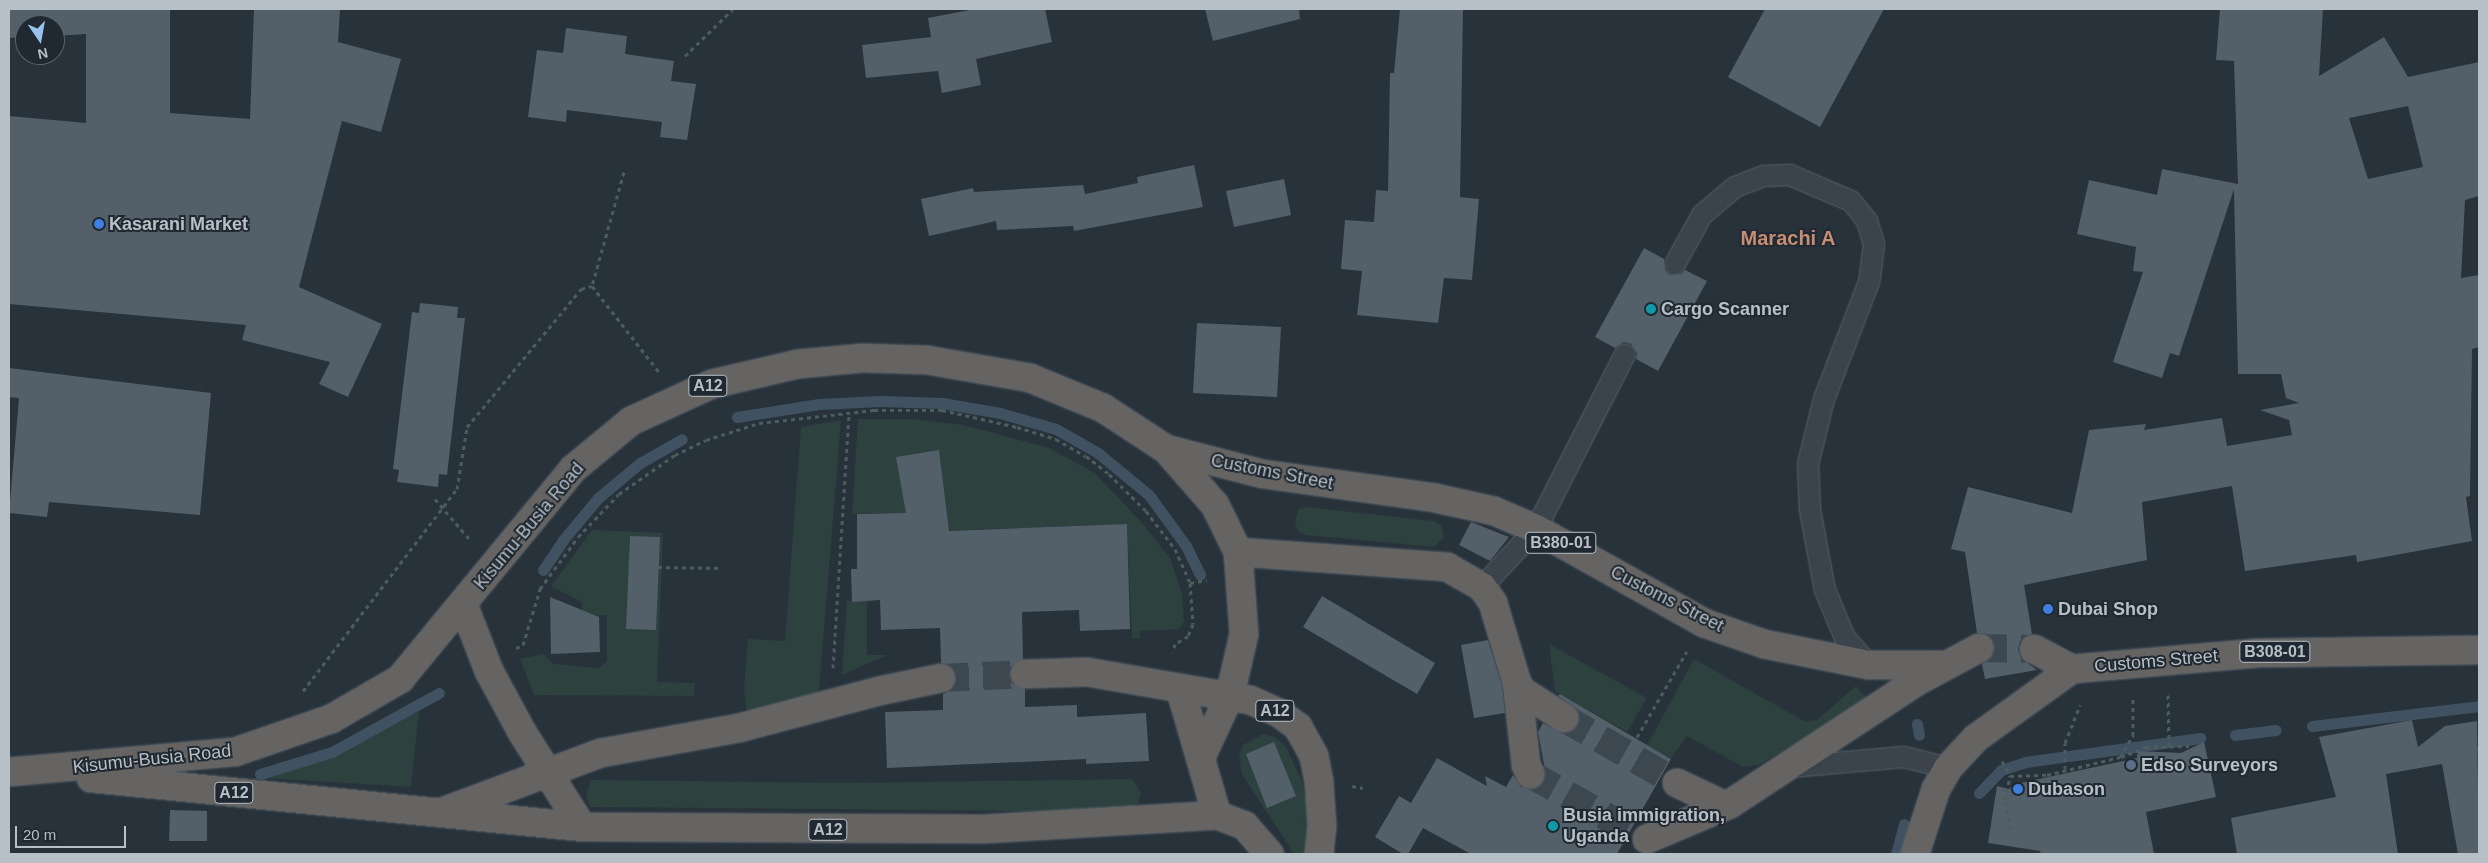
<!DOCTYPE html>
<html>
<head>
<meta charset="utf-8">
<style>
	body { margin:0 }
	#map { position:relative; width:2488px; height:863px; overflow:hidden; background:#28323b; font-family:Arial,sans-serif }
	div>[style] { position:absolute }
	.green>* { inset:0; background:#2d413f }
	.stream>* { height:11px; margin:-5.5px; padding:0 5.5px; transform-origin:5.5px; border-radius:5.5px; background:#405262 }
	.building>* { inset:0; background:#535f69 }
	.trunk-tunnel>* { height:28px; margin-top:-14px; transform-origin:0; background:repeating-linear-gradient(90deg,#3d4750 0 28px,transparent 0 42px) }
	.path>* { height:3px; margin-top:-1.5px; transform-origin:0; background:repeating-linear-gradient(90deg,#4b5d5d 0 4px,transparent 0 8px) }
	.roads { filter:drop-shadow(0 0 1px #59626a) drop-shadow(0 0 1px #59626a) }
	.service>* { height:20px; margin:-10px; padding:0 10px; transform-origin:10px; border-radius:10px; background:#3b444c }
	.trunk>* { height:28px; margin:-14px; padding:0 14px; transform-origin:14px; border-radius:14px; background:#656462 }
	.dots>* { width:14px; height:14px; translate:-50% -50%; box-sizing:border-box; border:2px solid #202931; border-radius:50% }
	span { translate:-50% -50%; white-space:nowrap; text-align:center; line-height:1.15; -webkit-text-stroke:4px #202931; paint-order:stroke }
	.shield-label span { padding:1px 4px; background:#202931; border:1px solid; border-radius:4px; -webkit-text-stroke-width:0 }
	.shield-label { font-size:16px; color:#b7bfc7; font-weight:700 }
	.poi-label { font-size:18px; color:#b7bfc7; font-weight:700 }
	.left { translate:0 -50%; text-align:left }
	.street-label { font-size:18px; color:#b7bfc7 }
	.quarter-label { font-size:20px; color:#c78d72; font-weight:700 }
	.frame { position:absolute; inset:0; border:10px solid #b7bfc7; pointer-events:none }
	.north { position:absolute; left:15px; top:15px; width:50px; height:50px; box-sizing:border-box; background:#202931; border:1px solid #5c656d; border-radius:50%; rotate:168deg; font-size:14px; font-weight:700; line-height:20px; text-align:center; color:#b7bfc7 }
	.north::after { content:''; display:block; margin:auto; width:18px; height:22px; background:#98c1eb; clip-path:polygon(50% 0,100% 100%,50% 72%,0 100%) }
	.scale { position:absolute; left:15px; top:826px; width:111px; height:22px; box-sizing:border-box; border:2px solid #b7bfc7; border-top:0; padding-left:6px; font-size:15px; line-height:18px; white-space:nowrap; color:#b7bfc7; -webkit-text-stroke:4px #202931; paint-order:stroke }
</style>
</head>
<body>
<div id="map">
	<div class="green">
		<i style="clip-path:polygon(858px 419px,913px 419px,964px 425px,1049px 448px,1095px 473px,1143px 524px,1170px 558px,1182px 593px,1184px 621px,1179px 629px,1140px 631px,1140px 638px,1132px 638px,1127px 524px,912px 532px,880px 513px,852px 514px)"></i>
		<i style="clip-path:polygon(841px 420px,819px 692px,751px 713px,746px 709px,744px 687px,748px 639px,785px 641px,801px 427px)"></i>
		<i style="clip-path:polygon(1306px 507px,1434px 521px,1441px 525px,1444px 538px,1434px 547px,1306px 535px,1298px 531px,1295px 524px,1298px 510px)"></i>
		<i style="clip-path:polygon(592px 530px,663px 533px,657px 682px,695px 683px,694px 696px,534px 695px,520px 659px,543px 654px,554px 664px,598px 668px,607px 661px,607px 615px,582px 616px,582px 602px,551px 586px)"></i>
		<i style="clip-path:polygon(847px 601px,867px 601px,867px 655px,887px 655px,842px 675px)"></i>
		<i style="clip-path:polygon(1549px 644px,1647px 698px,1627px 732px,1555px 691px)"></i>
		<i style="clip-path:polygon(1694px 659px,1806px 722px,1817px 720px,1856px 686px,1869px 702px,1758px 765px,1743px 767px,1687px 736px,1671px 758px,1647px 745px)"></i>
		<i style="clip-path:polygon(419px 711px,411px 787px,261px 778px,337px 755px)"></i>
		<i style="clip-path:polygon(1263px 734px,1275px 737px,1286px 747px,1302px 781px,1311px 828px,1309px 854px,1294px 854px,1242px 774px,1239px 757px,1243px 745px)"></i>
		<i style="clip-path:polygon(1133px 779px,1141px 793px,1138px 804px,1128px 812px,590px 807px,586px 796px,591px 780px,849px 783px)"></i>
	</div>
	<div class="stream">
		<i style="left:737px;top:417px;width:83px;rotate:-9deg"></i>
		<i style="left:819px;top:404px;width:61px;rotate:-2.8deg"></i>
		<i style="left:880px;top:401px;width:62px;rotate:1.8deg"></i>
		<i style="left:942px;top:403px;width:59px;rotate:9.8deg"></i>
		<i style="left:1000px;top:413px;width:58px;rotate:15.9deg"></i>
		<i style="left:1056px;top:429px;width:48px;rotate:29.7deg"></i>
		<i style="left:1098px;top:453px;width:66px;rotate:39.5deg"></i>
		<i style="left:1149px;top:495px;width:63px;rotate:54deg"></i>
		<i style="left:1186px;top:546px;width:32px;rotate:64deg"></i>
		<i style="left:543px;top:570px;width:36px;rotate:-56deg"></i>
		<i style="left:563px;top:540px;width:55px;rotate:-50.2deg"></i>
		<i style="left:598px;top:498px;width:55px;rotate:-39.8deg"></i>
		<i style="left:640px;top:463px;width:48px;rotate:-29.7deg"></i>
		<i style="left:1917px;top:724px;width:11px;rotate:80deg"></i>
		<i style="left:2312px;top:726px;width:168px;rotate:-6.8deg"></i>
		<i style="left:2235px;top:735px;width:41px;rotate:-7deg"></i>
		<i style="left:260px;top:774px;width:75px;rotate:-17deg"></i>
		<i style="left:332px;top:752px;width:122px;rotate:-28.9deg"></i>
		<i style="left:1979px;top:793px;width:32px;rotate:-46deg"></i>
		<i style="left:2001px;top:770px;width:25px;rotate:-18deg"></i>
		<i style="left:2025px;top:762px;width:177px;rotate:-7.8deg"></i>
		<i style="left:1896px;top:854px;width:31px;rotate:-75deg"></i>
	</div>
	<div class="building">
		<i style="clip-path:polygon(9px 9px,170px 9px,170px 113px,250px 119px,254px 9px,340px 9px,338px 42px,401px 59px,381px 132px,342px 121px,299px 287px,382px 324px,348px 397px,319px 384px,330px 362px,242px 340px,246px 325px,9px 304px,9px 116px,86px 123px,86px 34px,55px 36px,55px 25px,25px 25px,25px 37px,9px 38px)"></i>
		<i style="clip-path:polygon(975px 9px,1045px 9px,1052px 42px,976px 59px,981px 85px,942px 93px,938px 71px,866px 78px,862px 45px,931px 37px,928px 18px)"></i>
		<i style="clip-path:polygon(1205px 9px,1299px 9px,1300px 19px,1213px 41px)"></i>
		<i style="clip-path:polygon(1400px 9px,1463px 9px,1460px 197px,1479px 199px,1472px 280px,1444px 278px,1438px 323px,1357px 315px,1362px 271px,1341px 269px,1345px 220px,1374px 222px,1376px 190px,1388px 191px,1390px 73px,1394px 73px)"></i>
		<i style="clip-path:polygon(1765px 9px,1884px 9px,1820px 127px,1728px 77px)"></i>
		<i style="clip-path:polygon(evenodd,2220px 9px,2323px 9px,2319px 76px,2384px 37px,2408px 77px,2479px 62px,2479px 196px,2465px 200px,2461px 278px,2479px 275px,2479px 347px,2472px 349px,2470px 496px,2466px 497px,2472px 541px,2357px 562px,2356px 555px,2245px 571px,2232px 486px,2142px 502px,2147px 560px,2024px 585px,2032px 634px,2020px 641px,2018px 650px,2021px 658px,2037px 670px,1985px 679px,1982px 664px,1992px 656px,1993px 641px,1987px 634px,1977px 633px,1965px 552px,1951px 549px,1968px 487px,2072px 513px,2089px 430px,2146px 424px,2144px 430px,2222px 418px,2227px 446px,2292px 435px,2289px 420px,2260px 410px,2299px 403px,2286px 398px,2281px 374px,2238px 374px,2234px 189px,2179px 356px,2170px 353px,2162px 378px,2113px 362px,2143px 272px,2133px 271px,2136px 247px,2077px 234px,2089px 180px,2157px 195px,2162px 169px,2238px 184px,2234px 61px,2216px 60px,2220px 9px,2408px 106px,2423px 167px,2368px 179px,2349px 118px,2408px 106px)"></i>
		<i style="clip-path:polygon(566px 28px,627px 36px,625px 54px,674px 61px,671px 81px,696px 84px,687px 140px,660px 137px,662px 122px,567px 110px,566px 122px,528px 117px,537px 50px,563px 53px)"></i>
		<i style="clip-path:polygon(1194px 165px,1203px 207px,1074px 231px,1073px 226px,997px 230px,996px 221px,929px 236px,921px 199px,973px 188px,974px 192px,1083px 185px,1085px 194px,1138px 183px,1137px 177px)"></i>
		<i style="clip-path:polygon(1284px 179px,1291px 215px,1234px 227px,1226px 191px)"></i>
		<i style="clip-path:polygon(1644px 248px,1664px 259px,1665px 270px,1670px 275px,1681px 274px,1685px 270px,1707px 281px,1658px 371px,1636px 359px,1637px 353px,1631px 344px,1624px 342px,1615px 348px,1595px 337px)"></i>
		<i style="clip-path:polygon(420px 303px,458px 307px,457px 318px,465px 318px,447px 475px,439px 474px,438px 487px,397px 482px,399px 470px,393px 469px,412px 312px,419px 313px)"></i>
		<i style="clip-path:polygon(1197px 323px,1281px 327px,1277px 397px,1193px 393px)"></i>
		<i style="clip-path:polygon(9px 368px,211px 393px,200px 515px,49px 502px,47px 517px,9px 513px,19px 398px,9px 397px)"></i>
		<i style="clip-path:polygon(939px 450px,949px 531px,1127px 524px,1130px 629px,1080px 631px,1079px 610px,1022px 612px,1023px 659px,1012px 666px,1009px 675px,1012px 683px,1025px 689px,1025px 707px,1077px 705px,1077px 717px,1146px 713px,1149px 761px,1086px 764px,1086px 759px,887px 768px,885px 712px,943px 710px,943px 694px,952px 689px,956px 675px,952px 667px,941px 663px,940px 628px,881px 630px,880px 600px,852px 602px,851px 569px,857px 569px,857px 514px,906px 513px,896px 457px)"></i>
		<i style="clip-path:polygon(1471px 522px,1509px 537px,1490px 561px,1459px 545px)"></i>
		<i style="clip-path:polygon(630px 536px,660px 537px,656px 630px,626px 629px)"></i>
		<i style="clip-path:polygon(1322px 596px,1435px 663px,1417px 694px,1303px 627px)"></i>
		<i style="clip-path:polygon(550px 597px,599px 617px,600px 652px,551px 654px)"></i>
		<i style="clip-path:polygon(1488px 640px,1502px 686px,1505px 713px,1474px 718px,1461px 645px)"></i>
		<i style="clip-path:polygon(1560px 694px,1671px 759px,1617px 854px,1471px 854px,1423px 828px,1408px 854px,1403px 854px,1375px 837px,1399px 796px,1411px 803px,1437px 758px,1487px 786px,1485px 776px,1506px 787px,1513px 775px,1521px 787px,1537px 788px,1546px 775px,1538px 732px,1543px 723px,1564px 734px,1572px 732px,1580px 719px,1578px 710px,1558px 696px)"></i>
		<i style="clip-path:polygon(2412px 720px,2418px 747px,2445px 726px,2477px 721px,2479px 854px,2458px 854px,2442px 764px,2386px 774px,2398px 854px,2237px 854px,2231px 818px,2336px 797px,2319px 737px)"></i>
		<i style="clip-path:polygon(1274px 742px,1296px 796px,1267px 808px,1246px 754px)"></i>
		<i style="clip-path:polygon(2204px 742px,2216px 797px,2146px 812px,2154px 854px,2041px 854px,2040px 851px,1988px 843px,1997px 786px,2009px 789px,2016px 784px,2137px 758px,2138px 751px,2181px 753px)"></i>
		<i style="clip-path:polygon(170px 810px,207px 811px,207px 841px,169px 841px)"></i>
	</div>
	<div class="trunk-tunnel">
		<i style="left:1979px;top:648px;width:55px;rotate:1deg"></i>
		<i style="left:941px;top:678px;width:84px;rotate:-2.7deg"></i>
		<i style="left:1564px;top:718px;width:130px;rotate:29.9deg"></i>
		<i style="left:1530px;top:774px;width:134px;rotate:29.1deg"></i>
	</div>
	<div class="path">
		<i style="left:685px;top:56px;width:67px;rotate:-44.4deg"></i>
		<i style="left:624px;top:172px;width:118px;rotate:105.7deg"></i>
		<i style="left:592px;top:286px;width:109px;rotate:52.1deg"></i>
		<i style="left:435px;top:499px;width:55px;rotate:49.4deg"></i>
		<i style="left:658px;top:567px;width:64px;rotate:0.9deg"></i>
		<i style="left:1190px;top:583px;width:17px;rotate:-10deg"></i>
		<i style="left:516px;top:648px;width:8px;rotate:-23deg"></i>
		<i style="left:523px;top:645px;width:59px;rotate:-73.1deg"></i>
		<i style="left:540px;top:589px;width:64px;rotate:-53.8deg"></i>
		<i style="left:578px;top:537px;width:59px;rotate:-46.4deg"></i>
		<i style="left:619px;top:494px;width:68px;rotate:-34.9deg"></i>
		<i style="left:675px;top:455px;width:34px;rotate:-26deg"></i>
		<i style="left:706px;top:440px;width:56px;rotate:-17.8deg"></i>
		<i style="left:759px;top:423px;width:116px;rotate:-6.4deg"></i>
		<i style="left:874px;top:410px;width:68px"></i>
		<i style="left:942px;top:410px;width:77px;rotate:12.8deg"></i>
		<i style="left:1017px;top:427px;width:41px;rotate:17.1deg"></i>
		<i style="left:1056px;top:439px;width:34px;rotate:30deg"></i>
		<i style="left:1086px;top:456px;width:29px;rotate:38deg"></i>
		<i style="left:1109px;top:474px;width:52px;rotate:45deg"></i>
		<i style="left:1146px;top:511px;width:48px;rotate:52.7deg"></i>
		<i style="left:1175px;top:549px;width:37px;rotate:66deg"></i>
		<i style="left:1190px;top:583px;width:41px;rotate:85.8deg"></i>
		<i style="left:1193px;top:624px;width:13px;rotate:113deg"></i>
		<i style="left:1188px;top:636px;width:15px;rotate:148deg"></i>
		<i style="left:1175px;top:644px;width:8px;rotate:104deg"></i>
		<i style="left:833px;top:668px;width:255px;rotate:-86.4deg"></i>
		<i style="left:303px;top:691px;width:254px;rotate:-52.7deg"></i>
		<i style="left:457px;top:489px;width:63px;rotate:-80.8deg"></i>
		<i style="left:467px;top:427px;width:179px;rotate:-50.4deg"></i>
		<i style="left:581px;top:289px;width:11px;rotate:-15deg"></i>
		<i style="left:2168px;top:695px;width:52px;rotate:88.9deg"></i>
		<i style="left:1637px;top:737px;width:99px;rotate:-59.8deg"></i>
		<i style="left:2478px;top:751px;width:10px;rotate:-84deg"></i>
		<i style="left:2121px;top:757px;width:27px;rotate:-22deg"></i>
		<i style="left:2146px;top:747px;width:43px;rotate:-1.3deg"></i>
		<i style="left:2002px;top:761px;width:17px;rotate:62deg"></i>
		<i style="left:2065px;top:769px;width:26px;rotate:-90deg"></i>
		<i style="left:2065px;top:743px;width:41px;rotate:-68.5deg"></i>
		<i style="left:1352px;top:786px;width:11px;rotate:10deg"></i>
		<i style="left:2011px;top:829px;width:30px;rotate:-102deg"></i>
		<i style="left:2005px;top:800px;width:25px;rotate:-78deg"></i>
		<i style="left:2010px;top:776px;width:37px;rotate:-2deg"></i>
		<i style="left:2047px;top:775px;width:75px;rotate:-13.9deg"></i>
		<i style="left:2120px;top:757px;width:26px;rotate:-59deg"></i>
		<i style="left:2133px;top:735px;width:39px;rotate:-90deg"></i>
	</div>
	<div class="roads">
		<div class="service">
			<i style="left:1675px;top:264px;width:56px;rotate:-61.1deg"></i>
			<i style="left:1702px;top:215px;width:43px;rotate:-40.3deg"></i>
			<i style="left:1735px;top:187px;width:31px;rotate:-21deg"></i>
			<i style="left:1764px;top:176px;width:26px;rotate:-2deg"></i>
			<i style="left:1790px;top:175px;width:66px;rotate:23.1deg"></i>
			<i style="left:1851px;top:201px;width:26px;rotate:51deg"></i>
			<i style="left:1867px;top:221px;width:24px;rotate:73deg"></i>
			<i style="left:1874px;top:244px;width:38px;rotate:97deg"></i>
			<i style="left:1869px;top:282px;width:125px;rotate:111deg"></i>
			<i style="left:1824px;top:399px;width:67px;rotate:103.8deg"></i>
			<i style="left:1808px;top:464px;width:46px;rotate:87.5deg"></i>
			<i style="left:1810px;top:510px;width:81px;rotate:79.4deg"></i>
			<i style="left:1825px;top:590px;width:52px;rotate:67.4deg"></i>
			<i style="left:1845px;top:638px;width:36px;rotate:48deg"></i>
			<i style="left:1482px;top:587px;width:79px;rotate:-47deg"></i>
			<i style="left:1536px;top:529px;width:196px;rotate:-63deg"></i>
			<i style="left:1790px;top:767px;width:114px;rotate:-5deg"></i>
			<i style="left:1904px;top:757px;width:45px;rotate:14deg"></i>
		</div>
		<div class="trunk">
			<i style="left:1166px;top:449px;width:100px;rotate:14.5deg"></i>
			<i style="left:1263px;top:474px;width:174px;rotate:7.9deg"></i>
			<i style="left:1435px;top:498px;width:60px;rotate:12.4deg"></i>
			<i style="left:1494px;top:511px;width:46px;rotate:23.2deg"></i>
			<i style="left:1536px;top:529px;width:193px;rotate:29.2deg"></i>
			<i style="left:1704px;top:623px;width:64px;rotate:19.3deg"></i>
			<i style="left:1764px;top:644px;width:107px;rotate:11.3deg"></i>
			<i style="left:1869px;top:665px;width:75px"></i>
			<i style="left:1238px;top:552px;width:210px;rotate:4.1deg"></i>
			<i style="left:1447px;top:567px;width:40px;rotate:29.7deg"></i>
			<i style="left:1482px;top:587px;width:19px;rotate:55deg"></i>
			<i style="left:1493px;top:603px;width:84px;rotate:73.3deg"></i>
			<i style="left:1517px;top:683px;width:82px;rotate:83.7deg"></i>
			<i style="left:1526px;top:765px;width:10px;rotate:66deg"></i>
			<i style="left:463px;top:604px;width:72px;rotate:68.8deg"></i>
			<i style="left:489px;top:671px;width:69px;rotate:61.6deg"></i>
			<i style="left:522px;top:732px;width:112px;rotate:57.7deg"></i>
			<i style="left:2034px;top:649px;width:43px;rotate:27.8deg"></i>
			<i style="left:1025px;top:674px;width:62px;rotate:-1.8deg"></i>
			<i style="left:1087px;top:672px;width:94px;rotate:9.8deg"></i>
			<i style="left:1180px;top:688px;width:132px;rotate:73.8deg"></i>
			<i style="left:1517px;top:683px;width:9px;rotate:58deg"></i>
			<i style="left:1522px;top:691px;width:50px;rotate:32.7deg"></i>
			<i style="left:1180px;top:688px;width:71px;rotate:9.7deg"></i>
			<i style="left:1250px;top:700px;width:32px;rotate:24deg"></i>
			<i style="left:1279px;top:713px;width:24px;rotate:36deg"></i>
			<i style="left:1298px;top:727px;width:33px;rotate:61deg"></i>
			<i style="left:1314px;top:756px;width:25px;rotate:79deg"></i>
			<i style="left:1319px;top:781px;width:45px;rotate:86.2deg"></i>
			<i style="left:1322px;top:826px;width:28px;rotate:96deg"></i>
			<i style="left:9px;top:772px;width:227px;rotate:-5.1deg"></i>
			<i style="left:235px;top:752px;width:102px;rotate:-19deg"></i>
			<i style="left:331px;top:719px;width:80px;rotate:-30.1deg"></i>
			<i style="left:400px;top:679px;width:272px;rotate:-50.5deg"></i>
			<i style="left:573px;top:469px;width:75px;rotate:-39.6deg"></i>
			<i style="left:631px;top:421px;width:89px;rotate:-24.6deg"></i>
			<i style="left:712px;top:384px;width:88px;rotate:-13.1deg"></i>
			<i style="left:798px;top:364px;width:65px;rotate:-5.3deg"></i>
			<i style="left:863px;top:358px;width:64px;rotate:1.8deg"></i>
			<i style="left:927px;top:360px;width:105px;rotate:9.9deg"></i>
			<i style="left:1030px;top:378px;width:79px;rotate:22.3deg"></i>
			<i style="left:1103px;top:408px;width:75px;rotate:33.1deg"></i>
			<i style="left:1166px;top:449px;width:74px;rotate:48.8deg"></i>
			<i style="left:1215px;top:505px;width:52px;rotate:63.9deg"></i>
			<i style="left:1238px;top:552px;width:82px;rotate:85.8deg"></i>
			<i style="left:1244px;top:634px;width:63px;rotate:102.9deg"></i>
			<i style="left:1230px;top:695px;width:66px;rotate:115deg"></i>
			<i style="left:91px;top:778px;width:493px;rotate:5.7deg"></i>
			<i style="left:582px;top:827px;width:402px;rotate:0.3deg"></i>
			<i style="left:984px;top:829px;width:233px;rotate:-3.4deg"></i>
			<i style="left:1217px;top:815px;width:30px;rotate:21deg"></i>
			<i style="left:1245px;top:826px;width:37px;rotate:49deg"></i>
			<i style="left:1677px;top:783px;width:52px;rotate:25.1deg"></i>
			<i style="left:442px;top:812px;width:170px;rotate:-20.4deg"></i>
			<i style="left:601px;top:753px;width:140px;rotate:-10.3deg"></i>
			<i style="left:739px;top:728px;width:145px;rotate:-14.8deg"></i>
			<i style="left:879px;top:691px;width:63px;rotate:-11.8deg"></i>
			<i style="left:1647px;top:839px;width:90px;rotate:-22.9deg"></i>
			<i style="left:1730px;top:804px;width:220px;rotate:-33.3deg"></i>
			<i style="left:1914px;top:683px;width:74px;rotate:-28.3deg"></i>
			<i style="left:1915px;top:854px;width:68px;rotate:-72.1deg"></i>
			<i style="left:1936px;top:789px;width:24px;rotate:-60deg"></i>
			<i style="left:1948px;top:768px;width:41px;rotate:-47deg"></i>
			<i style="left:1976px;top:738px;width:118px;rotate:-35.7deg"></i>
			<i style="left:2072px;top:669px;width:187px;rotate:-4.9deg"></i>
			<i style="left:2258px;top:653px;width:221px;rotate:-0.8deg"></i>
		</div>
	</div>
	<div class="dots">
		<i style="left:99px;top:224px;background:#3f7fe0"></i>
		<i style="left:1651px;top:309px;background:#0f9aa8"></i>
		<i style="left:2048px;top:609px;background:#3f7fe0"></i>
		<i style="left:2131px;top:765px;background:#5c6f8a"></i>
		<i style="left:2018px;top:789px;background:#3f7fe0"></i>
		<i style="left:1553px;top:826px;background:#0f9aa8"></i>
	</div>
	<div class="shield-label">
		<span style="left:708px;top:386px">A12</span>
		<span style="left:1561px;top:543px">B380-01</span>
		<span style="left:2275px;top:652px">B308-01</span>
		<span style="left:1275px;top:711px">A12</span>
		<span style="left:234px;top:793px">A12</span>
		<span style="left:828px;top:830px">A12</span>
	</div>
	<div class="poi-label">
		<span class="left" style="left:109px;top:224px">Kasarani Market</span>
		<span class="left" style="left:1661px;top:309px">Cargo Scanner</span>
		<span class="left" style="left:2058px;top:609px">Dubai Shop</span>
		<span class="left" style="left:2141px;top:765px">Edso Surveyors</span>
		<span class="left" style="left:2028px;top:789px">Dubason</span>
		<span class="left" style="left:1563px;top:826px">Busia immigration,<br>Uganda</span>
	</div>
	<div class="street-label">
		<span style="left:1272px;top:472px;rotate:11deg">Customs Street</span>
		<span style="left:529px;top:526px;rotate:-50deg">Kisumu-Busia Road</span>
		<span style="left:1667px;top:599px;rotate:27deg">Customs Street</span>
		<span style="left:2156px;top:661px;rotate:-5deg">Customs Street</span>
		<span style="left:152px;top:759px;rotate:-6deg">Kisumu-Busia Road</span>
	</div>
	<div class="quarter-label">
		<span style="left:1788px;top:238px">Marachi A</span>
	</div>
	<div class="frame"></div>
	<div class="north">N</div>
	<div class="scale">20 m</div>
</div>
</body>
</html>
